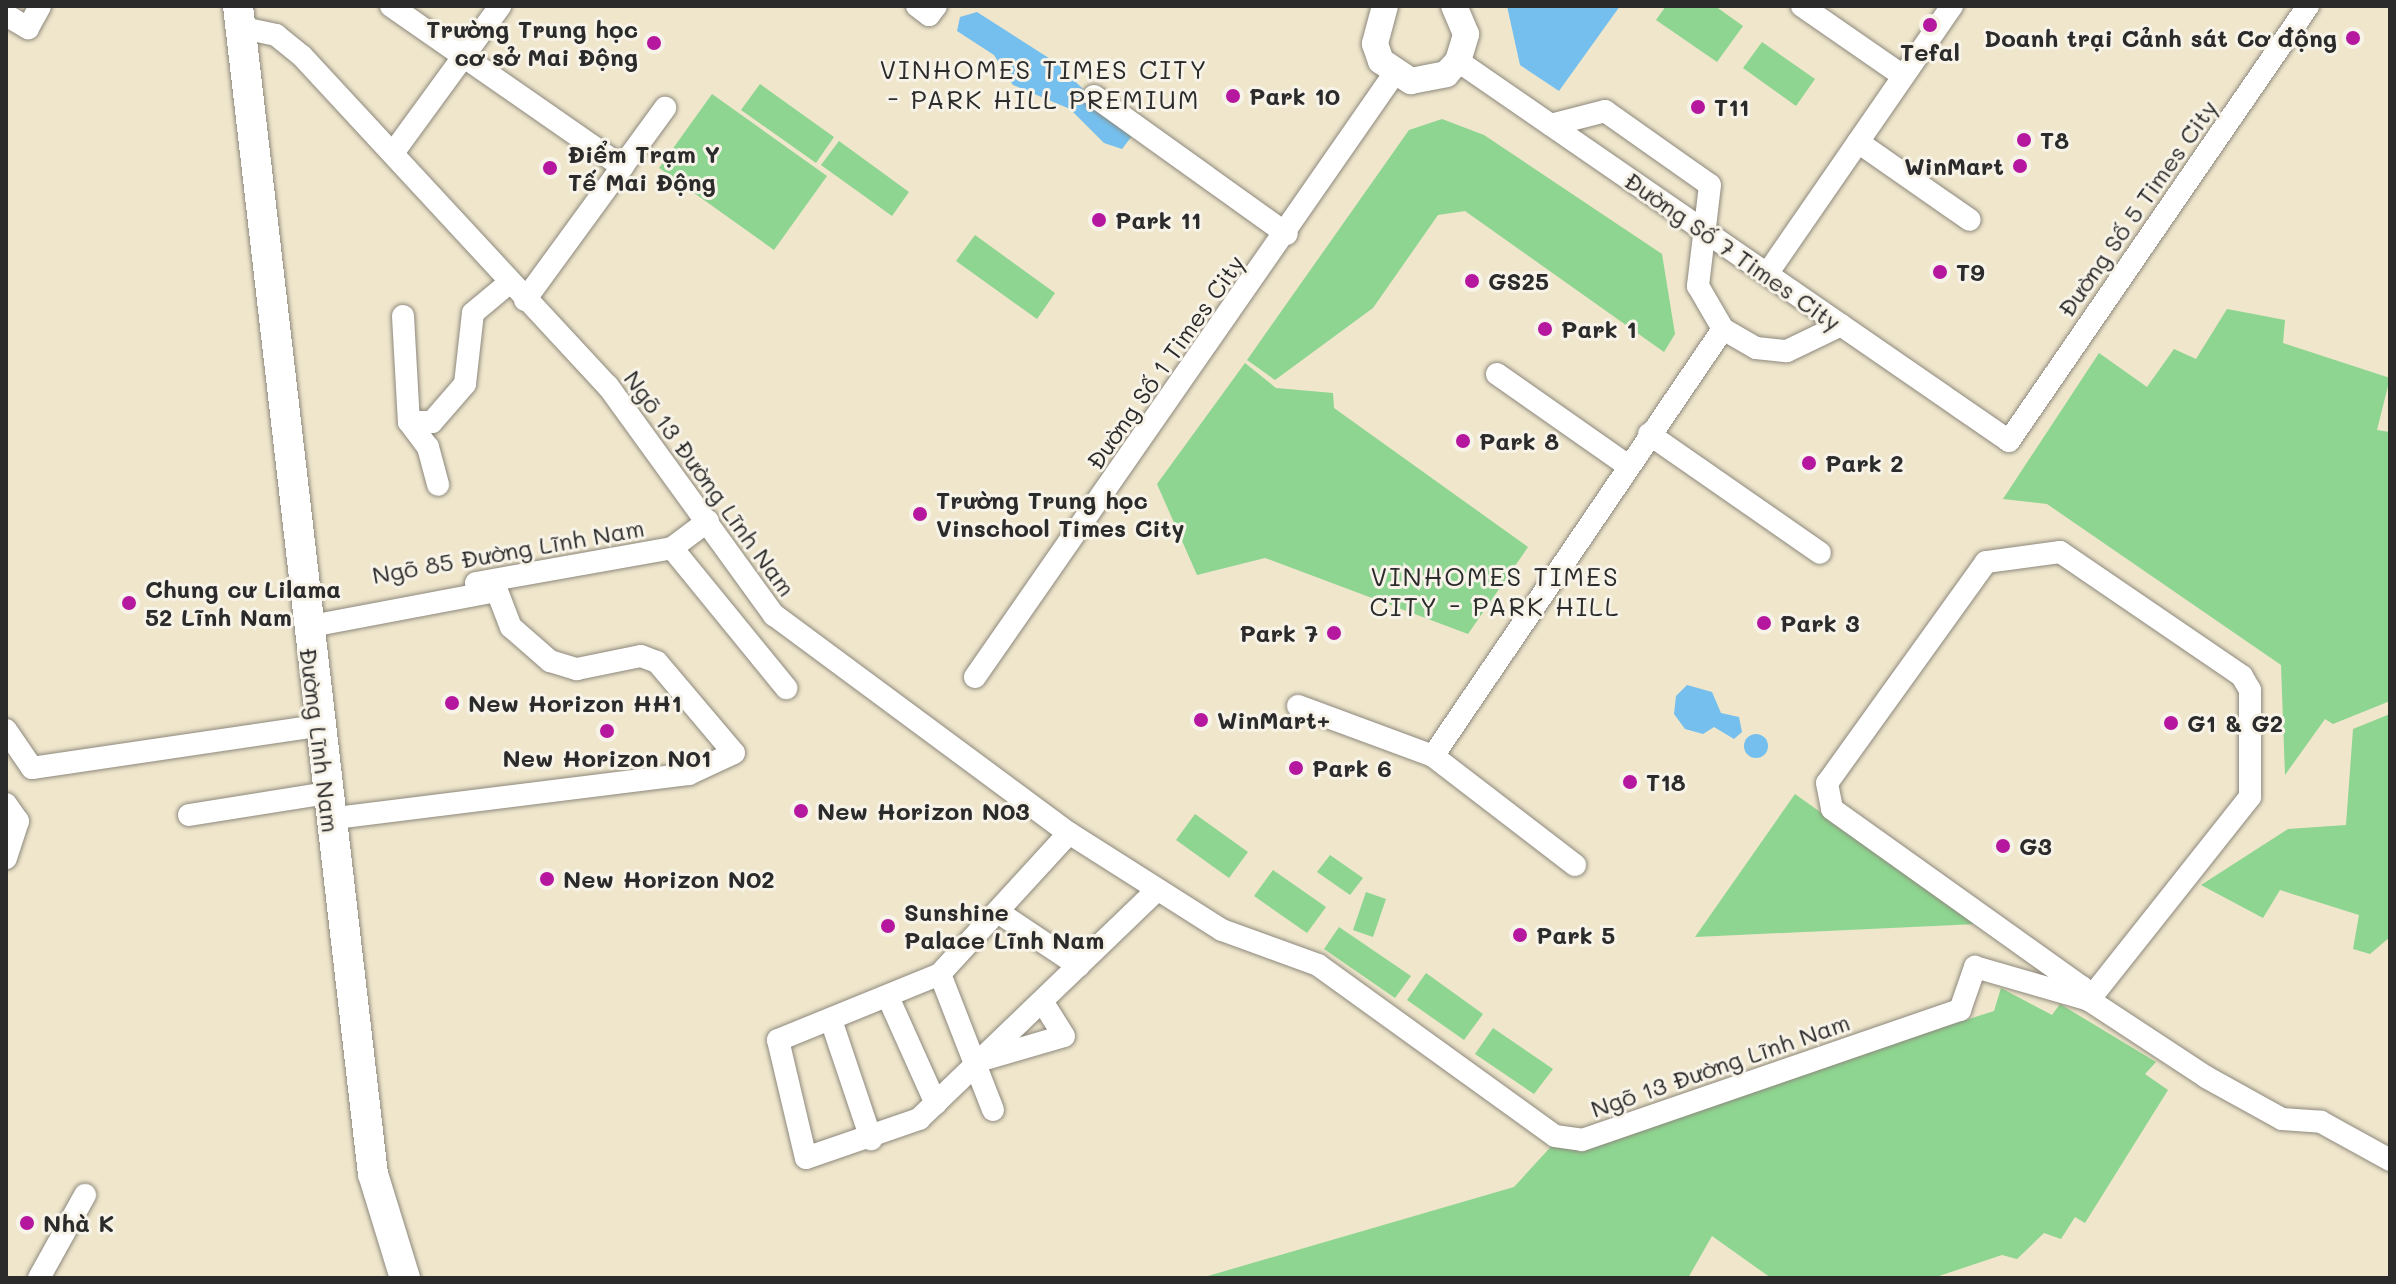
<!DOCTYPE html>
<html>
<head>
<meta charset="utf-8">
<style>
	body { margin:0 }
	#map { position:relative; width:2396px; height:1284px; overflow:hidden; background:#efe6cc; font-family:Mali,sans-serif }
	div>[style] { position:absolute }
	.green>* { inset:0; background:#8dd590 }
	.water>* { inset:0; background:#74bfed }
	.round { border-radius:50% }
	.roads { filter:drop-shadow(0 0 2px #8d887c) drop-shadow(0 0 2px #8d887c) }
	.minor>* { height:22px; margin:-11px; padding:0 11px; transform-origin:11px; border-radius:11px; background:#fff }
	.tertiary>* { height:26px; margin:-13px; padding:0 13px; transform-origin:13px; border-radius:13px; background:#fff }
	.secondary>* { height:30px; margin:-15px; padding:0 15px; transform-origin:15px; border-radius:15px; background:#fff }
	.dots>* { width:22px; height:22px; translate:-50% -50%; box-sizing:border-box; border:4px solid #f7f3e8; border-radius:50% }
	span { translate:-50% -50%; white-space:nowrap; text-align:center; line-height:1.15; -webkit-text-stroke:6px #f7f3e8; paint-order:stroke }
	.poi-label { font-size:24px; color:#2b2b2b; font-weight:700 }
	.right { translate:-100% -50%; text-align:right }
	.left { translate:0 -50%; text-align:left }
	.street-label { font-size:24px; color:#2b2b2b }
	.neighbourhood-label { font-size:26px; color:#2b2b2b; letter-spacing:2px }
	.frame { position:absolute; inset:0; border:8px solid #2b2b2b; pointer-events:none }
</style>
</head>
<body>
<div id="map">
	<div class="green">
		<i style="clip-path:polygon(1666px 6px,1715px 6px,1743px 26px,1717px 62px,1656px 20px)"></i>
		<i style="clip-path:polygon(1762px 42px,1815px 79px,1796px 106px,1743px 68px)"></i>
		<i style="clip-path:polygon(760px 84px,834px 137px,816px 163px,741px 110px)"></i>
		<i style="clip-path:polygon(712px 94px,827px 176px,774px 250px,659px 168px)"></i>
		<i style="clip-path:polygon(1442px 119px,1484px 135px,1662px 254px,1675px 334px,1664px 352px,1465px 211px,1438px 215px,1373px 308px,1275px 380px,1247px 360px,1409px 130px)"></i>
		<i style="clip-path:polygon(839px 141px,909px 192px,892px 216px,821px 165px)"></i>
		<i style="clip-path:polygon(975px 235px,1055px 293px,1037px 319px,956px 261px)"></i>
		<i style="clip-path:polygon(2227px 309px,2285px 320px,2283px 343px,2390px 378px,2377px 430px,2390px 432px,2390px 701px,2333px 724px,2325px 719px,2285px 775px,2281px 665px,2047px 504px,2003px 499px,2099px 353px,2147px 387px,2174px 349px,2196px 359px)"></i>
		<i style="clip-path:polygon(1245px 363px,1276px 388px,1333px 393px,1334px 408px,1528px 547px,1468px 634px,1265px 558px,1197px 575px,1157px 484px)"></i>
		<i style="clip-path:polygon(2390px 714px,2390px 937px,2370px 954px,2353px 949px,2359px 915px,2280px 890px,2263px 918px,2201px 885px,2288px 829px,2346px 825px,2353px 729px)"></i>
		<i style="clip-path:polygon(1795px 794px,1977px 924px,1695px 937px)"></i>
		<i style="clip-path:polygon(1195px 814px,1248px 852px,1229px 878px,1176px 840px)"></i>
		<i style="clip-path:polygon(1330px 855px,1363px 878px,1350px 895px,1317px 872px)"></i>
		<i style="clip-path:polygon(1273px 870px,1326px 907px,1307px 933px,1254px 896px)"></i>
		<i style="clip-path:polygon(1366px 892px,1386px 899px,1373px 937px,1353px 930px)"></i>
		<i style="clip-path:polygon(1339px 927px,1411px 976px,1395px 998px,1324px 949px)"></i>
		<i style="clip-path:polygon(1426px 973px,1483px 1014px,1464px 1040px,1407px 1000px)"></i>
		<i style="clip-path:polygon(2001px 988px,2052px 1015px,2060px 1004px,2156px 1062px,2145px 1074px,2168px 1090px,2085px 1223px,2075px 1217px,2061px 1239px,2044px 1233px,2017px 1259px,2002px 1255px,1933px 1278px,1771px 1278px,1712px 1236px,1688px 1278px,1201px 1278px,1514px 1187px,1557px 1140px,1582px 1143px,1994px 1011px)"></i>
		<i style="clip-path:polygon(1493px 1028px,1553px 1069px,1534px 1094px,1475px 1054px)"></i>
	</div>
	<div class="water">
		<i style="clip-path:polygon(1507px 6px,1620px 6px,1559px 91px,1520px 65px)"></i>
		<i style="clip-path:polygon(977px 12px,1055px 62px,1132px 136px,1122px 149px,1104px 143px,1070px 109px,1013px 85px,994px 55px,957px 31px,960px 17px)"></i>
		<i style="clip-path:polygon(1687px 685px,1712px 692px,1721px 713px,1739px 717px,1742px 732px,1734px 739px,1714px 727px,1703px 734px,1685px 729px,1674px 714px,1676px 696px)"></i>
		<i class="round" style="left:1744px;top:734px;width:24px;height:24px"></i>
	</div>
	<div class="roads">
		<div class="minor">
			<i style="left:391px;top:6px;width:282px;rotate:34.8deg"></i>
			<i style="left:917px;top:6px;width:15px;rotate:37deg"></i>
			<i style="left:929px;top:15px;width:11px;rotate:-52deg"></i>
			<i style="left:1802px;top:6px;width:123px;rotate:34.7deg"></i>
			<i style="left:6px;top:15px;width:26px;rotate:31deg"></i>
			<i style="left:28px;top:28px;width:25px;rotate:-61deg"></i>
			<i style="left:243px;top:28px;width:34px;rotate:12deg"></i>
			<i style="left:276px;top:35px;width:33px;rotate:39deg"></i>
			<i style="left:302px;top:56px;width:450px;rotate:47.2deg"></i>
			<i style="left:608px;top:386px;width:283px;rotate:54.1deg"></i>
			<i style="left:774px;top:615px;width:367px;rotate:36.5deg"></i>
			<i style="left:1069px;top:833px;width:181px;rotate:32.4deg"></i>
			<i style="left:1222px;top:930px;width:102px;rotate:20deg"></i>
			<i style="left:1318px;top:965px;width:292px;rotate:35.8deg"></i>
			<i style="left:1555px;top:1136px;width:27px;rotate:8deg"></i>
			<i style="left:1582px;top:1140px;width:400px;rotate:-19deg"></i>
			<i style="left:1960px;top:1010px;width:46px;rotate:-70.8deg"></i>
			<i style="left:1975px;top:967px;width:119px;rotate:16.1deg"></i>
			<i style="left:1458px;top:61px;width:669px;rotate:34.59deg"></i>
			<i style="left:2009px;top:441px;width:528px;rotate:-55.5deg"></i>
			<i style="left:1094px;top:96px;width:237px;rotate:35.6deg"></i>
			<i style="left:1551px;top:125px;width:56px;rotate:-14.5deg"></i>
			<i style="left:1605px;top:111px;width:128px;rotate:35.2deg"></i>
			<i style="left:1710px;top:185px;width:102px;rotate:96.8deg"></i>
			<i style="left:1698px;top:286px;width:50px;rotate:59.8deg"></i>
			<i style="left:1723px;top:329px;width:38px;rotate:30deg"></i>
			<i style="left:1756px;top:348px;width:31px;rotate:6deg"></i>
			<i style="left:1787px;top:351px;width:60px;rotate:-25.7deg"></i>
			<i style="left:1858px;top:142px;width:136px;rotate:34.9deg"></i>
			<i style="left:393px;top:153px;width:182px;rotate:-53.9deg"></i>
			<i style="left:1767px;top:274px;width:326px;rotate:-55.4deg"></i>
			<i style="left:525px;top:300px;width:238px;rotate:-53.9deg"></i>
			<i style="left:403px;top:316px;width:106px;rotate:86.8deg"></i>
			<i style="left:409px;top:422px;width:23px"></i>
			<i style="left:432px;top:422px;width:50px;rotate:-49deg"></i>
			<i style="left:465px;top:384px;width:71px;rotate:-83.6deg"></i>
			<i style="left:473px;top:313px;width:47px;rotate:-39.8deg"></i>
			<i style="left:1497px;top:374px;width:159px;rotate:35deg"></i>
			<i style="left:409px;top:422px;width:31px;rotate:53deg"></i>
			<i style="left:428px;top:447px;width:39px;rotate:75deg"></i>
			<i style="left:1649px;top:434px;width:208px;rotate:34.8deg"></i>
			<i style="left:672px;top:548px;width:181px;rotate:50.8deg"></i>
			<i style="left:476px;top:583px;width:199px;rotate:-10.1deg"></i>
			<i style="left:672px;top:548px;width:45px;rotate:-36.9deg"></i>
			<i style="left:306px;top:627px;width:194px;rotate:-10.7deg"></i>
			<i style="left:497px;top:591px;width:39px;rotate:69deg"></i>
			<i style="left:511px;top:627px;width:52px;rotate:41.1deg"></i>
			<i style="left:550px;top:661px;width:28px;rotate:17deg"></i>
			<i style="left:577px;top:669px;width:65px;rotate:-11.5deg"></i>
			<i style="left:641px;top:656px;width:17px;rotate:21deg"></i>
			<i style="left:657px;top:662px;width:119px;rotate:49.8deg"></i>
			<i style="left:734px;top:753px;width:50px;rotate:155deg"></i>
			<i style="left:689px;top:774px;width:362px;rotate:172.9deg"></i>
			<i style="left:975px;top:677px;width:734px;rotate:-55.21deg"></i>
			<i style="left:1298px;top:706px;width:144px;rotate:20.3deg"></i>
			<i style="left:1433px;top:756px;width:179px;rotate:37.5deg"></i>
			<i style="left:6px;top:730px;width:46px;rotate:55.6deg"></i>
			<i style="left:32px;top:768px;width:287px;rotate:-8.4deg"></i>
			<i style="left:1433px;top:756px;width:516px;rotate:-55.82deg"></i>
			<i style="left:6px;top:804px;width:21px;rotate:55deg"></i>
			<i style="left:18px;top:821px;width:39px;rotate:108deg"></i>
			<i style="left:189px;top:815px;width:139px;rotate:-9.1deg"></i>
			<i style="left:1069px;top:833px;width:191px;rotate:132.5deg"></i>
			<i style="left:940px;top:974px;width:175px;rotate:157.8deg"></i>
			<i style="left:778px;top:1040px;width:121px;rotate:76.7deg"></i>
			<i style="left:806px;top:1158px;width:120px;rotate:-19deg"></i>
			<i style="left:919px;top:1119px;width:329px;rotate:-43.9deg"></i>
			<i style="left:998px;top:912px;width:97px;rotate:33.7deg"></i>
			<i style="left:940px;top:974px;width:146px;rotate:68.7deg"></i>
			<i style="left:888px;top:997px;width:117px;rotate:65.8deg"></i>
			<i style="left:2089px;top:1000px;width:259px;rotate:-51.6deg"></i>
			<i style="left:2250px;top:797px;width:107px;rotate:-90deg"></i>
			<i style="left:2250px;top:690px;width:16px;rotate:-120deg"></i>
			<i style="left:2242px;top:676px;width:220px;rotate:-145.7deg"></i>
			<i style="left:2060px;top:552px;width:75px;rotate:172.3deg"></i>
			<i style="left:1986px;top:562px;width:272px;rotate:125.7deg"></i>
			<i style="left:1827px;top:783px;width:26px;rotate:79deg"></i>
			<i style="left:1832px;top:809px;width:307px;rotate:35.5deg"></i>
			<i style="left:2082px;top:987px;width:15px;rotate:62deg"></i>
			<i style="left:2089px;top:1000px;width:140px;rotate:33.3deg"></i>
			<i style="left:2206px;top:1077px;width:87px;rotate:28.9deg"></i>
			<i style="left:2282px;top:1119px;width:39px;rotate:4deg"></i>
			<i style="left:2321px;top:1122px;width:79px;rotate:28.8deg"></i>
			<i style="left:831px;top:1020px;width:126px;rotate:71.4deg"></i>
			<i style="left:982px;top:1060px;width:85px;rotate:-16.3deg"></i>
			<i style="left:1064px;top:1036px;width:41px;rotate:-122.2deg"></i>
			<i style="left:39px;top:1278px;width:95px;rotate:-61deg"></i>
		</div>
		<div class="tertiary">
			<i style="left:1385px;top:6px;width:39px;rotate:105deg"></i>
			<i style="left:1375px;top:44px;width:18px;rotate:71deg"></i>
			<i style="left:1381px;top:61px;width:36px;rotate:34deg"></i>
			<i style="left:1411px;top:81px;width:36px;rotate:-11deg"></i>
			<i style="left:1446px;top:74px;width:18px;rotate:-47deg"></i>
			<i style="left:1458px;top:61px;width:28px;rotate:-73deg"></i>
			<i style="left:1466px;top:34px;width:30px;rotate:-113deg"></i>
		</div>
		<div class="secondary">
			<i style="left:238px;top:6px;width:1176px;rotate:83.41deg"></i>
			<i style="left:373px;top:1174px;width:109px;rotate:72.9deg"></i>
		</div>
	</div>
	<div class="dots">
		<i style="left:1930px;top:25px;background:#b5179e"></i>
		<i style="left:2353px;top:38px;background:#b5179e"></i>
		<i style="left:654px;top:43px;background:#b5179e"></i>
		<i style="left:1233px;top:96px;background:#b5179e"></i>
		<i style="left:1698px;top:107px;background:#b5179e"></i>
		<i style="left:2024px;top:140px;background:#b5179e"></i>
		<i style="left:2020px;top:166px;background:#b5179e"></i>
		<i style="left:550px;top:168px;background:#b5179e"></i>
		<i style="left:1099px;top:220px;background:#b5179e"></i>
		<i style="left:1940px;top:272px;background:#b5179e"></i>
		<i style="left:1472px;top:281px;background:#b5179e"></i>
		<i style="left:1545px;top:329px;background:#b5179e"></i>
		<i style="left:1463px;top:441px;background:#b5179e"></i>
		<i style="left:1809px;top:463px;background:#b5179e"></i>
		<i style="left:920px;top:514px;background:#b5179e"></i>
		<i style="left:129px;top:603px;background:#b5179e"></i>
		<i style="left:1764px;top:623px;background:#b5179e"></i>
		<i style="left:1334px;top:633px;background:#b5179e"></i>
		<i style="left:452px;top:703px;background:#b5179e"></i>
		<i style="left:1201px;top:720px;background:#b5179e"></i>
		<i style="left:2171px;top:723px;background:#b5179e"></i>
		<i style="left:607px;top:731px;background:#b5179e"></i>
		<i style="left:1296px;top:768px;background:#b5179e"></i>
		<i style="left:1630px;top:782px;background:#b5179e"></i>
		<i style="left:801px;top:811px;background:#b5179e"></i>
		<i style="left:2003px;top:846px;background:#b5179e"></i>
		<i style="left:547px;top:879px;background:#b5179e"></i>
		<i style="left:888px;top:926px;background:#b5179e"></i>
		<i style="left:1520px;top:935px;background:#b5179e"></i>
		<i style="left:27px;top:1223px;background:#b5179e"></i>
	</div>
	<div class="poi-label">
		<span class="right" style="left:638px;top:43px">Trường Trung học<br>cơ sở Mai Động</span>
		<span class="right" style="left:2337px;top:38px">Doanh trại Cảnh sát Cơ động</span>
		<span style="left:1930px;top:52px">Tefal</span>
		<span class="left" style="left:1249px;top:96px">Park 10</span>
		<span class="left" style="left:1714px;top:107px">T11</span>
		<span class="left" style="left:2040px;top:140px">T8</span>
		<span class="left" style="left:568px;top:168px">Điểm Trạm Y<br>Tế Mai Động</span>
		<span class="right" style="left:2004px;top:166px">WinMart</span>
		<span class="left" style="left:1115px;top:220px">Park 11</span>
		<span class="left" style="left:1956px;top:272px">T9</span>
		<span class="left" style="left:1488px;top:281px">GS25</span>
		<span class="left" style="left:1561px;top:329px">Park 1</span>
		<span class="left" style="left:1479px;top:441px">Park 8</span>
		<span class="left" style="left:1825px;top:463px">Park 2</span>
		<span class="left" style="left:936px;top:514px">Trường Trung học<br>Vinschool Times City</span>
		<span class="left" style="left:145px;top:603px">Chung cư Lilama<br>52 Lĩnh Nam</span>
		<span class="left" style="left:1780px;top:623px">Park 3</span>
		<span class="right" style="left:1318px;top:633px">Park 7</span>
		<span class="left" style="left:468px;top:703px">New Horizon HH1</span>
		<span class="left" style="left:1217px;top:720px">WinMart+</span>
		<span class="left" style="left:2187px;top:723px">G1 &amp; G2</span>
		<span style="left:607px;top:758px">New Horizon N01</span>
		<span class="left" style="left:1312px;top:768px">Park 6</span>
		<span class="left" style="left:1646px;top:782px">T18</span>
		<span class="left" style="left:817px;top:811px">New Horizon N03</span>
		<span class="left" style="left:2019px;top:846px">G3</span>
		<span class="left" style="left:563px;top:879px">New Horizon N02</span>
		<span class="left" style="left:904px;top:926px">Sunshine<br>Palace Lĩnh Nam</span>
		<span class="left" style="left:1536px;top:935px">Park 5</span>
		<span class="left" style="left:43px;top:1223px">Nhà K</span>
	</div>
	<div class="street-label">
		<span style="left:2137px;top:208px;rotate:-55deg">Đường Số 5 Times City</span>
		<span style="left:1733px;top:251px;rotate:35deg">Đường Số 7 Times City</span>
		<span style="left:1165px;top:362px;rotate:-55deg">Đường Số 1 Times City</span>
		<span style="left:710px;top:483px;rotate:54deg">Ngõ 13 Đường Lĩnh Nam</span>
		<span style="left:508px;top:551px;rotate:-10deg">Ngõ 85 Đường Lĩnh Nam</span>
		<span style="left:320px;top:740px;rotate:83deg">Đường Lĩnh Nam</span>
		<span style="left:1720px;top:1065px;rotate:-19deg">Ngõ 13 Đường Lĩnh Nam</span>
	</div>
	<div class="neighbourhood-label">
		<span style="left:1044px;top:85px">VINHOMES TIMES CITY<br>- PARK HILL PREMIUM</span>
		<span style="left:1495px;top:592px">VINHOMES TIMES<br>CITY - PARK HILL</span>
	</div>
	<div class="frame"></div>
</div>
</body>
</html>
